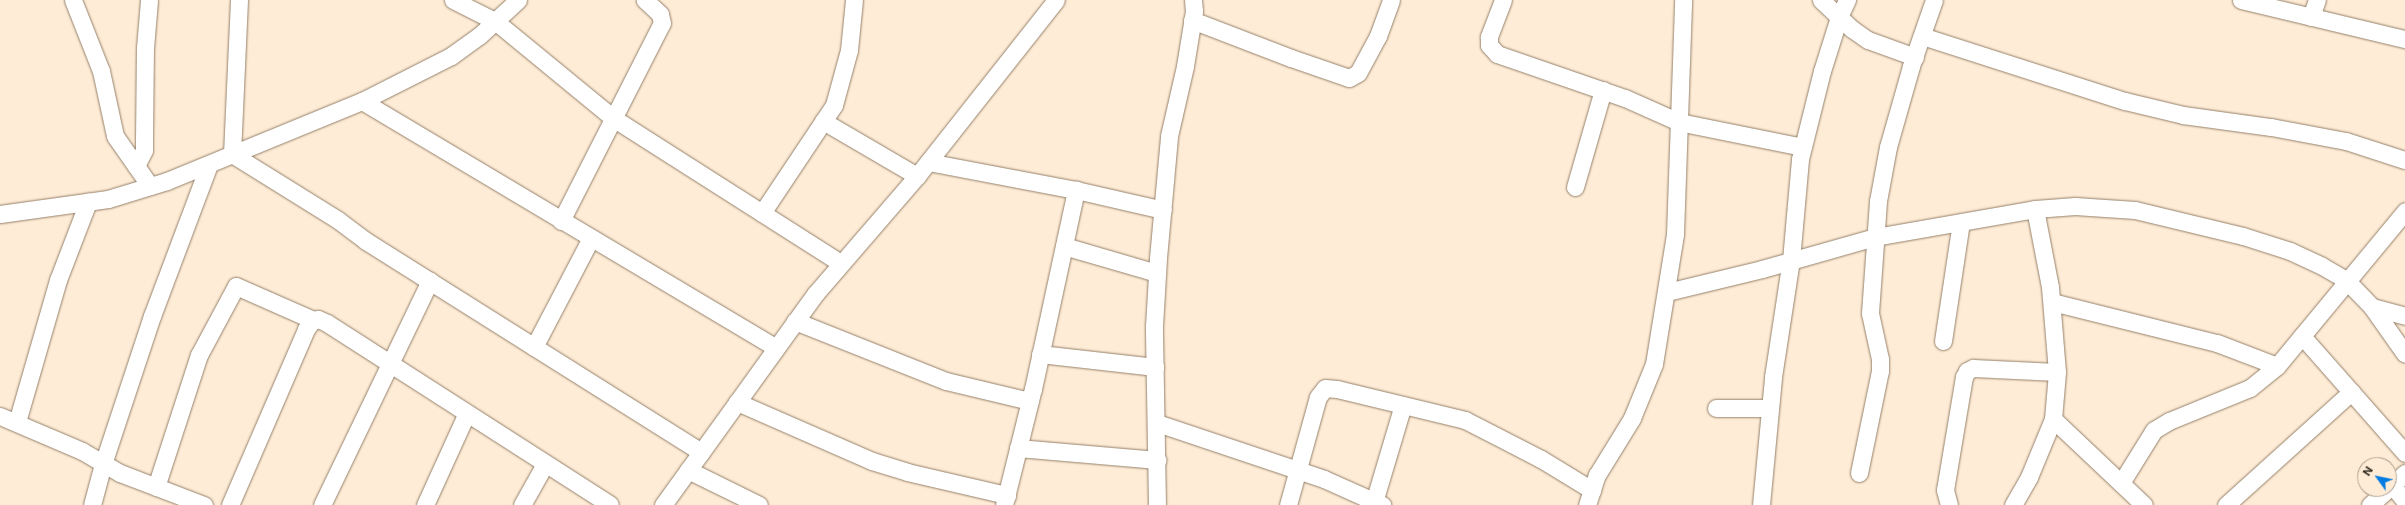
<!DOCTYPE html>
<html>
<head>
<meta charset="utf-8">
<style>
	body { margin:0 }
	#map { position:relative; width:2405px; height:505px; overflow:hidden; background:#feecd7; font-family:Inter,sans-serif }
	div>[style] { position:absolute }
	.roads { filter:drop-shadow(0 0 1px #958069) drop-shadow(0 0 1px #958069) }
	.street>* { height:17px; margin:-8.5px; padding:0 8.5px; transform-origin:8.5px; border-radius:8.5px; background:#fff }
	span { translate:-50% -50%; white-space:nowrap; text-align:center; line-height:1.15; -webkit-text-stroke:3px #feecd7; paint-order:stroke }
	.north { position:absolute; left:2357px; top:457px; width:40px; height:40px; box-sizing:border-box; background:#feecd7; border:1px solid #ac9e8d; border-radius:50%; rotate:303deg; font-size:11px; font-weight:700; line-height:16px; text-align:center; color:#30281e }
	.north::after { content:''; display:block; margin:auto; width:14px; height:18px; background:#027ce2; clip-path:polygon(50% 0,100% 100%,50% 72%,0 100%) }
</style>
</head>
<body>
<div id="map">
	<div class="roads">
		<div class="street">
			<i style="left:73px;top:0;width:76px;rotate:68.5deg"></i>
			<i style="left:101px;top:71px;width:66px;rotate:77.8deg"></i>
			<i style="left:115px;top:136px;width:61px;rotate:55deg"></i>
			<i style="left:239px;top:0;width:154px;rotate:92.6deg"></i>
			<i style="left:232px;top:154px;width:125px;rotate:31.9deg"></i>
			<i style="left:338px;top:220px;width:35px;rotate:37deg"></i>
			<i style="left:366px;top:241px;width:396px;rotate:32.2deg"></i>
			<i style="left:453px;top:0;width:47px;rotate:26.6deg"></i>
			<i style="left:495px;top:21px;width:153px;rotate:39.4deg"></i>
			<i style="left:613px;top:118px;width:270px;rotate:32.5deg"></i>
			<i style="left:1503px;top:0;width:40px;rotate:111deg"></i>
			<i style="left:1489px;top:37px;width:8px;rotate:90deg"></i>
			<i style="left:1489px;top:45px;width:12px;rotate:48deg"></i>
			<i style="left:1497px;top:54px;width:135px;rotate:19deg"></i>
			<i style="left:1625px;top:98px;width:59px;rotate:24deg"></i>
			<i style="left:1679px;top:122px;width:126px;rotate:11.4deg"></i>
			<i style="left:1821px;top:0;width:42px;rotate:43.1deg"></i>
			<i style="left:1852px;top:29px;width:19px;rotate:35deg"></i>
			<i style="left:1868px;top:40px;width:50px;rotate:19.9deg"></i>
			<i style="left:2241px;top:0;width:169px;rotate:13.4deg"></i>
			<i style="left:2311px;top:17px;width:18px;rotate:-71deg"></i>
			<i style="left:1192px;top:20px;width:106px;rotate:21deg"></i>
			<i style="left:1291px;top:58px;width:61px;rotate:19deg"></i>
			<i style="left:1349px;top:78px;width:10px;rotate:-29deg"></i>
			<i style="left:1358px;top:73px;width:42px;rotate:-61.6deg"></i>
			<i style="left:1378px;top:36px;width:38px;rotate:-70deg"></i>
			<i style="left:1922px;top:36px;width:213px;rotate:17.8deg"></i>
			<i style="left:2125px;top:101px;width:60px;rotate:13.6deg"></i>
			<i style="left:2183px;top:115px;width:89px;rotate:7.8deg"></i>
			<i style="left:2271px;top:127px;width:76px;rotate:10.6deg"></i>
			<i style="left:2346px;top:141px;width:62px;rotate:17.9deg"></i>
			<i style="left:362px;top:101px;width:482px;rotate:30.8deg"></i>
			<i style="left:823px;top:121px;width:109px;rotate:30.3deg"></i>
			<i style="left:928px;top:162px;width:151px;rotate:10.7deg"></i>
			<i style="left:1076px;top:190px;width:89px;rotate:12.9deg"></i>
			<i style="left:136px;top:166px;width:18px;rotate:-63deg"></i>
			<i style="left:144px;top:150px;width:10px;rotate:-90deg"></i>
			<i style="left:144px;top:140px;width:92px;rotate:-89.4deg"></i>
			<i style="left:145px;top:48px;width:48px;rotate:-85.2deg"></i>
			<i style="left:1575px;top:187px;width:101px;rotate:-73.9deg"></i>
			<i style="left:762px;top:213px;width:130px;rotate:-56.3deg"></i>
			<i style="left:834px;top:105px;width:57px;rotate:-74.7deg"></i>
			<i style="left:849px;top:50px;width:50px;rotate:-84.3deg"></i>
			<i style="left:0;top:214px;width:109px;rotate:-7.9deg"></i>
			<i style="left:108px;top:199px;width:62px;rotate:-17deg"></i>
			<i style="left:167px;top:181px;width:211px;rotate:-22.3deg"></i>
			<i style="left:362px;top:101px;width:100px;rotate:-26.8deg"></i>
			<i style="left:451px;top:56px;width:34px;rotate:-36deg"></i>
			<i style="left:479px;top:36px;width:53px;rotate:-42.7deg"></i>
			<i style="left:561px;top:221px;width:222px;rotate:-63deg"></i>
			<i style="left:662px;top:23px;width:9px;rotate:-103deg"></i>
			<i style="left:660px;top:14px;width:21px;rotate:-137deg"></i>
			<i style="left:1064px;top:246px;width:97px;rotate:16.2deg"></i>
			<i style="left:1667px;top:292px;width:98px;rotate:-13.6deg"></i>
			<i style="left:1762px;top:269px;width:117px;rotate:-15.8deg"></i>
			<i style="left:1875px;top:237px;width:162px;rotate:-9.9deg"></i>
			<i style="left:2035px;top:209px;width:40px;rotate:-4.3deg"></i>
			<i style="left:2075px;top:206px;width:60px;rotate:3.8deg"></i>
			<i style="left:2135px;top:210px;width:111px;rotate:13.5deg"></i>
			<i style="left:2243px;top:236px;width:49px;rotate:17.7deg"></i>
			<i style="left:2290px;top:251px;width:35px;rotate:25deg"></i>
			<i style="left:2322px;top:266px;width:28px;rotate:30deg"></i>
			<i style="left:2346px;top:280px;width:37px;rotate:46deg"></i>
			<i style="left:2372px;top:307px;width:34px;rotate:15deg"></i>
			<i style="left:2052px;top:302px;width:170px;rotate:14deg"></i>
			<i style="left:2217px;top:343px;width:64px;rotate:21deg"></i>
			<i style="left:2372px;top:307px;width:57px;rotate:54.9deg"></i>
			<i style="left:795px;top:321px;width:162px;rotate:21.7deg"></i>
			<i style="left:946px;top:381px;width:86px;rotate:13.4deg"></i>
			<i style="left:2302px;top:336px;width:156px;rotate:48.6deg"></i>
			<i style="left:1943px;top:341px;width:120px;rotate:-81.4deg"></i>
			<i style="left:534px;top:347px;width:123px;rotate:-62.4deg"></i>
			<i style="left:1040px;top:354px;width:116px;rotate:6.4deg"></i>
			<i style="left:737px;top:402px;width:147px;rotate:23.6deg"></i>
			<i style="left:872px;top:461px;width:37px;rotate:17deg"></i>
			<i style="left:907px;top:472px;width:103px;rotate:13deg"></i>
			<i style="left:1716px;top:408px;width:54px"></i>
			<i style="left:0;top:416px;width:89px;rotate:23.1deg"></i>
			<i style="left:82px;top:451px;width:44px;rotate:30.1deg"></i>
			<i style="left:120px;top:473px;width:90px;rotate:20.9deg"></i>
			<i style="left:2053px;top:419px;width:125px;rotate:43.4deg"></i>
			<i style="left:17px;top:422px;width:148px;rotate:-73.9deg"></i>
			<i style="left:58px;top:280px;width:84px;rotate:-69deg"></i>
			<i style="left:1157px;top:423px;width:176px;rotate:18.5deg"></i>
			<i style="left:1324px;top:479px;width:64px;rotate:24.1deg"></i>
			<i style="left:1018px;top:448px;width:140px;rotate:4.9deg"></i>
			<i style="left:688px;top:470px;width:79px;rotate:26.2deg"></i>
			<i style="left:1859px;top:473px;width:104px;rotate:-78.4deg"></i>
			<i style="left:1880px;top:371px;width:12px;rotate:-90deg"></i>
			<i style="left:1880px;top:359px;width:47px;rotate:-102.3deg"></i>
			<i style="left:1870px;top:313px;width:112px;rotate:-85.9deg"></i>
			<i style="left:1878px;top:201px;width:55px;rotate:-79.5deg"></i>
			<i style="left:1888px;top:147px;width:84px;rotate:-74.1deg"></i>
			<i style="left:1911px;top:66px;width:70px;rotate:-70.8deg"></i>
			<i style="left:2121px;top:483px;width:62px;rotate:-58.1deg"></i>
			<i style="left:2154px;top:430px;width:17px;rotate:-31deg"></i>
			<i style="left:2169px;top:421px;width:87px;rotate:-22.2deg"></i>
			<i style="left:2250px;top:388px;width:35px;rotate:-39deg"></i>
			<i style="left:2277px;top:366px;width:201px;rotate:-50.4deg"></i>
			<i style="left:2392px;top:485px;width:21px;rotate:51deg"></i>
			<i style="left:156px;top:487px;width:139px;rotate:-72deg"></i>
			<i style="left:199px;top:355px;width:78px;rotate:-61.8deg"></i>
			<i style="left:236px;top:286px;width:84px;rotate:23.8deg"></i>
			<i style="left:2389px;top:488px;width:22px;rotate:-43deg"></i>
			<i style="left:1374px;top:502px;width:101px;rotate:-73.4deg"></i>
			<i style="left:92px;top:505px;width:42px;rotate:-75deg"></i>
			<i style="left:103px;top:464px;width:156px;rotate:-71.7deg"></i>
			<i style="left:152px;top:316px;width:162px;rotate:-69.4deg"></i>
			<i style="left:230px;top:505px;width:192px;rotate:-66.6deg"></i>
			<i style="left:306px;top:329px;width:11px;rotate:-52deg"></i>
			<i style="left:313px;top:320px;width:5px;rotate:-11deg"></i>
			<i style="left:318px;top:319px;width:10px;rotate:24deg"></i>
			<i style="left:327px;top:323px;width:336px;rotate:32.7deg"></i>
			<i style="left:322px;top:505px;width:249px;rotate:-64.3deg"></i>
			<i style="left:425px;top:505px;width:101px;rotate:-65.5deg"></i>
			<i style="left:522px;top:505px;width:47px;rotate:-60.7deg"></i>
			<i style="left:663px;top:505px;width:261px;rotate:-54.2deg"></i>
			<i style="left:816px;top:293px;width:155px;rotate:-49.2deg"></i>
			<i style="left:917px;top:176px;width:224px;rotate:-51.7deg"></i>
			<i style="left:1004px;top:505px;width:120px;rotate:-76deg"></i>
			<i style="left:1033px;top:389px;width:204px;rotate:-77.8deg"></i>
			<i style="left:1157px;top:505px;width:179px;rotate:-91deg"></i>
			<i style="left:1154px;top:326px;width:68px;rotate:-86.6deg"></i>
			<i style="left:1158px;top:258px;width:122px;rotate:-84.8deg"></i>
			<i style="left:1169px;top:136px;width:72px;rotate:-77.1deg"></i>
			<i style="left:1185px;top:66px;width:56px;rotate:-80.7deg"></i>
			<i style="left:1194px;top:11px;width:11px;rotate:-95deg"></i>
			<i style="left:1288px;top:505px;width:112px;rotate:-74.5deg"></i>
			<i style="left:1318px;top:397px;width:11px;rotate:-52deg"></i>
			<i style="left:1325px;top:388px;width:12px;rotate:5deg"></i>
			<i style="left:1337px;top:389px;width:132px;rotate:13.6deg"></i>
			<i style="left:1465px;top:420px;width:85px;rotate:27.2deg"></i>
			<i style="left:1541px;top:459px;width:60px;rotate:31.3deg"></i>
			<i style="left:1587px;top:505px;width:32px;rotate:-72deg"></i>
			<i style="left:1597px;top:475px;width:67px;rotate:-58.4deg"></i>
			<i style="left:1632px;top:418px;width:58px;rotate:-67.8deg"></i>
			<i style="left:1654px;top:364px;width:132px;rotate:-80.8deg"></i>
			<i style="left:1675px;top:234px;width:234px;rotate:-88deg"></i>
			<i style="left:1761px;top:505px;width:129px;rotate:-84.6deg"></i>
			<i style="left:1773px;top:377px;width:118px;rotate:-81.3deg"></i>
			<i style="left:1791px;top:260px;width:101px;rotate:-84.9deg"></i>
			<i style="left:1800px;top:159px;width:91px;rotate:-76deg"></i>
			<i style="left:1822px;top:71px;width:57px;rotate:-72.5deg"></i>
			<i style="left:1839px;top:17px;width:19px;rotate:-65deg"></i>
			<i style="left:1949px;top:505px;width:16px;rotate:-105deg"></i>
			<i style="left:1945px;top:490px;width:115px;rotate:-80.5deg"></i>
			<i style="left:1964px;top:377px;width:7px;rotate:-63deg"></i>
			<i style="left:1967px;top:371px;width:7px;rotate:-27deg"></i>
			<i style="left:1973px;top:368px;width:84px;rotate:2.7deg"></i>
			<i style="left:2013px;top:505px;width:32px;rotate:-60deg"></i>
			<i style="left:2029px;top:477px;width:63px;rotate:-67.5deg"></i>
			<i style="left:2053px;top:419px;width:47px;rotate:-85.1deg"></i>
			<i style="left:2057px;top:372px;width:85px;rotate:-94.7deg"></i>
			<i style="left:2050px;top:287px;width:79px;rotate:-100.9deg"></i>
			<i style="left:2226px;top:505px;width:169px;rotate:-42.1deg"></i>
			<i style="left:2370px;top:505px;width:24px;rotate:-42deg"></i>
		</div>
	</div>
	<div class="north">N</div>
</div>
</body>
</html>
